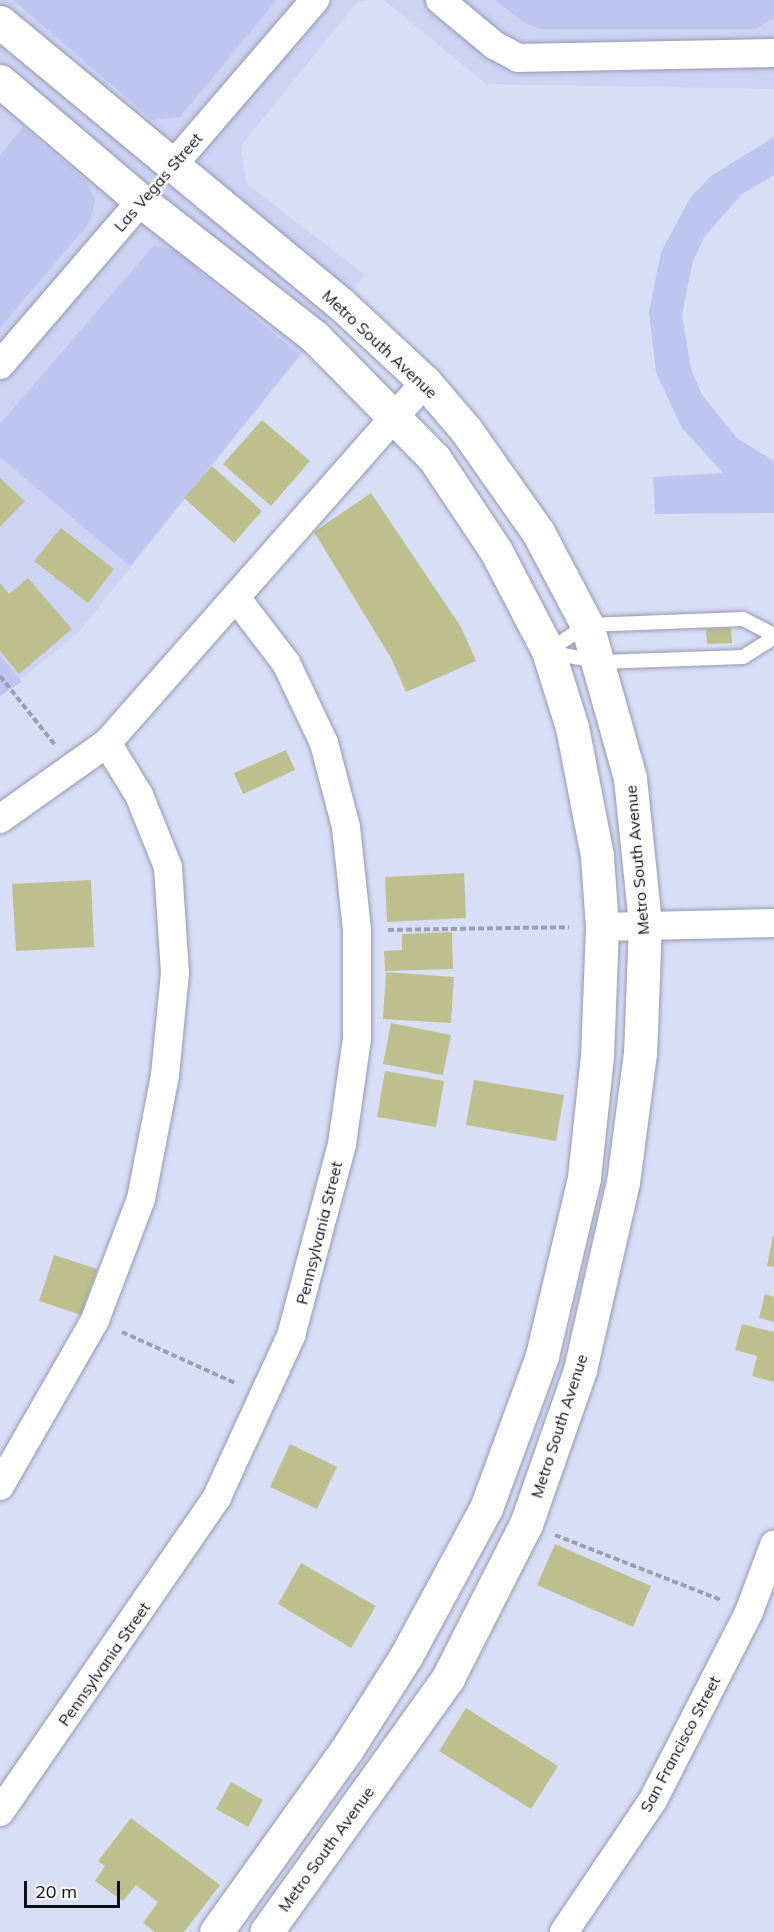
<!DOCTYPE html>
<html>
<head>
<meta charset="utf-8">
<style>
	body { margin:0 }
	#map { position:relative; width:774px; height:1932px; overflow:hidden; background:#d9def7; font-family:Mulish,sans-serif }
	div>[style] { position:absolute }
	.built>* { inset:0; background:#ccd3f3 }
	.green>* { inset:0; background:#bec6f0 }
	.building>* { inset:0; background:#bdc08c }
	.path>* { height:4px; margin-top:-2px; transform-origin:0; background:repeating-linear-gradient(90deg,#9b9fb3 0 6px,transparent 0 9px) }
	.roads { filter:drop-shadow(0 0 2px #959ab2) drop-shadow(0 0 2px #959ab2) }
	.lane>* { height:14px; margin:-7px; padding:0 7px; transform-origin:7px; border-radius:7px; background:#fff }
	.street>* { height:28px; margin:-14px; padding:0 14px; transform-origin:14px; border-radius:14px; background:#fff }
	.secondary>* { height:33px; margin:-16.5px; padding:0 16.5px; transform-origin:16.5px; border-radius:16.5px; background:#fff }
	span { translate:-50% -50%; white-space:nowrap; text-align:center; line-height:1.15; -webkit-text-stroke:5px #fff; paint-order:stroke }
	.street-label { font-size:16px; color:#0e0f18 }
	.scale { position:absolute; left:24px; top:1881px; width:96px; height:27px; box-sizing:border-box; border:3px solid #0e0f18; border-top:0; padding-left:8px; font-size:18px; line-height:21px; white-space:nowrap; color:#0e0f18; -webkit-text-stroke:4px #fff; paint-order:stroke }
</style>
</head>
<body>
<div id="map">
	<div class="built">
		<i style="clip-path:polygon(0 0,367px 0,356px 3px,241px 146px,246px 183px,365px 275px,78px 633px,0 696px)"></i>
		<i style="clip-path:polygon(384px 0,774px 0,774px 89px,486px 84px)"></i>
	</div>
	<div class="green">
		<i style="clip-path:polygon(13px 0,277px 0,180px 117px,152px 120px)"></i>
		<i style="clip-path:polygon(495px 0,774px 0,774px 18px,755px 29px,542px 29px,526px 24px)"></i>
		<i style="clip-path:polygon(23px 127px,87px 182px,95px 201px,90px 222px,0 328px,0 155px)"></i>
		<i style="clip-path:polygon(774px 137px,774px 175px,742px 194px,705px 236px,693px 261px,682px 315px,691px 369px,702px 395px,737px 438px,774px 461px,774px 513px,655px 514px,653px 477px,723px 473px,682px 428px,656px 373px,649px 312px,661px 252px,690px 198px,711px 176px)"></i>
		<i style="clip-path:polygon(154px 245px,174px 250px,300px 355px,130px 566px,0 457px,0 424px)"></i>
		<i style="clip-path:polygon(0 655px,22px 682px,0 696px)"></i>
	</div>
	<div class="building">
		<i style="clip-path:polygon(262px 420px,310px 461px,271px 506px,223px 464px)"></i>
		<i style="clip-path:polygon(212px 466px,262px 511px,234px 543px,184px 498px)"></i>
		<i style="clip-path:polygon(0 478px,25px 501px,0 527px)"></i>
		<i style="clip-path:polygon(371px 493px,461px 627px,476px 661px,406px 692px,391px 658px,314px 532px)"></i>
		<i style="clip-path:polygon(61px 528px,114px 569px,88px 603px,34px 561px)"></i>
		<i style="clip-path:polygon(28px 578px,72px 629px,19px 674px,0 651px,0 583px,9px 594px)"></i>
		<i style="clip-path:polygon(731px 628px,732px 643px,707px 644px,706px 629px)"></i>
		<i style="clip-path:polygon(286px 750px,295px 770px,243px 794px,234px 773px)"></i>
		<i style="clip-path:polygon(464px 873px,466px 918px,387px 922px,385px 877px)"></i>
		<i style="clip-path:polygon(91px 880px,94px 947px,16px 951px,12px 884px)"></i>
		<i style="clip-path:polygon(452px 932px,453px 969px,385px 971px,384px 951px,402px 950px,402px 934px)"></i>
		<i style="clip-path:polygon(386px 972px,454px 977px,451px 1023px,383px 1019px)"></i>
		<i style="clip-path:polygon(391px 1023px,451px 1035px,443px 1075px,383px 1064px)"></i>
		<i style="clip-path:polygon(385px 1071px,444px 1081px,436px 1127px,377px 1117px)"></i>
		<i style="clip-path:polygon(474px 1080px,564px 1095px,556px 1141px,466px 1125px)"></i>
		<i style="clip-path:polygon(773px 1236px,774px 1236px,774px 1267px,767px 1266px)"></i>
		<i style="clip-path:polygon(54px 1255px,97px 1269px,81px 1315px,39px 1301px)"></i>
		<i style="clip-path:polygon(765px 1294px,774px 1297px,774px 1322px,759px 1318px)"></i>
		<i style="clip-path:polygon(742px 1324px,774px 1332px,774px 1382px,752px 1376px,757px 1356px,735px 1350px)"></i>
		<i style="clip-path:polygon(290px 1444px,337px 1467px,317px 1509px,270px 1487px)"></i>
		<i style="clip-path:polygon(555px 1544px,651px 1586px,633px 1627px,537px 1585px)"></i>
		<i style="clip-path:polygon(301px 1563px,376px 1606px,351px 1648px,278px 1604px)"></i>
		<i style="clip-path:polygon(466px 1708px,558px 1766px,531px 1809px,439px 1751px)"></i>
		<i style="clip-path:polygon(231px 1782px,263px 1800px,248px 1827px,216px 1809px)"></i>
		<i style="clip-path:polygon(131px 1818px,220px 1885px,184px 1932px,155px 1932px,143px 1923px,158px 1902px,136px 1885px,123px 1901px,95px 1881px,105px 1866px,98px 1861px)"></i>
	</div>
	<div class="path">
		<i style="left:0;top:676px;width:88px;rotate:51.4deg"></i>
		<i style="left:388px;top:930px;width:181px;rotate:-0.9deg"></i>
		<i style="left:122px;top:1332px;width:124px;rotate:24.3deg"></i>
		<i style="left:555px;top:1535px;width:178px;rotate:21.4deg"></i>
	</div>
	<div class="roads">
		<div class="lane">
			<i style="left:548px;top:651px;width:47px;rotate:-33.7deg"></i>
			<i style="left:587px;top:625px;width:156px;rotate:-2.2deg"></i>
			<i style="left:743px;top:619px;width:35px;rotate:27deg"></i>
			<i style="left:548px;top:652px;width:54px;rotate:10.7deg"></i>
			<i style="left:601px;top:662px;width:142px;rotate:-2deg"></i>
			<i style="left:743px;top:657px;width:36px;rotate:-32deg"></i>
		</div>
		<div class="street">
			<i style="left:440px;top:0;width:70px;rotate:39.8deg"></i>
			<i style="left:494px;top:45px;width:27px;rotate:28deg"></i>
			<i style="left:518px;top:58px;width:256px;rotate:-1.1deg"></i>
			<i style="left:173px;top:165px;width:218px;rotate:-49.3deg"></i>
			<i style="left:0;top:365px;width:216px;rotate:-49.3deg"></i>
			<i style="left:0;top:819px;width:131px;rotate:-35.4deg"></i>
			<i style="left:107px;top:743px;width:481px;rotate:-48.6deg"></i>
			<i style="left:602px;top:927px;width:172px;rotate:-1.3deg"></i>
			<i style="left:0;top:1486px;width:191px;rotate:-60.2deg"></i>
			<i style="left:95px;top:1320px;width:129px;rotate:-69.2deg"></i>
			<i style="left:141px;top:1199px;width:126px;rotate:-79deg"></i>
			<i style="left:165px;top:1075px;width:102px;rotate:-84.4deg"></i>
			<i style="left:175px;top:973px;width:106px;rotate:-93.8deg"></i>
			<i style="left:168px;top:867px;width:78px;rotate:-111.9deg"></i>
			<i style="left:139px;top:795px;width:61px;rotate:-121.6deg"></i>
			<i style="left:0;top:1812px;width:383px;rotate:-55.4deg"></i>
			<i style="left:217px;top:1497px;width:177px;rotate:-65.3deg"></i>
			<i style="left:291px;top:1336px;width:199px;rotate:-75.1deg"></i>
			<i style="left:342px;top:1144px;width:106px;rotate:-81.9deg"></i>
			<i style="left:357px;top:1039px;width:109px;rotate:-90deg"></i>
			<i style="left:357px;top:930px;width:104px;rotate:-96.1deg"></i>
			<i style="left:346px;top:827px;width:87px;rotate:-104.7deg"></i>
			<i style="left:324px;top:743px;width:89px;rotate:-115.4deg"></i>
			<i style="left:286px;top:663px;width:81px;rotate:-127.4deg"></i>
			<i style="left:564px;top:1932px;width:159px;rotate:-56deg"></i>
			<i style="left:653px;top:1800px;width:211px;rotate:-62.9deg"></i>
			<i style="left:749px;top:1612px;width:72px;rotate:-69.5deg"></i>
		</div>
		<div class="secondary">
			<i style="left:0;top:22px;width:442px;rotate:39.6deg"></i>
			<i style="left:341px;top:304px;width:115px;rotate:42.9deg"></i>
			<i style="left:425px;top:382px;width:63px;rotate:49.5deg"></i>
			<i style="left:466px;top:430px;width:125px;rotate:54.8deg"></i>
			<i style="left:538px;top:532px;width:105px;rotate:62.2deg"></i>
			<i style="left:587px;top:625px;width:159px;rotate:74.3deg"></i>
			<i style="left:630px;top:778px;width:147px;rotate:84.1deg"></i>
			<i style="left:645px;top:924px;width:129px;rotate:92.2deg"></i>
			<i style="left:640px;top:1053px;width:130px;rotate:97.5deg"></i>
			<i style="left:623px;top:1182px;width:193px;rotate:102.9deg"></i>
			<i style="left:580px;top:1370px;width:163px;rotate:109.3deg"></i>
			<i style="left:526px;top:1524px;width:173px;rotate:116.9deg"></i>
			<i style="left:448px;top:1678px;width:312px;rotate:125.6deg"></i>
			<i style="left:0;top:81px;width:185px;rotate:40.4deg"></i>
			<i style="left:141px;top:201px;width:221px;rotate:38deg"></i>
			<i style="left:315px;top:337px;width:170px;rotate:45.5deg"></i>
			<i style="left:434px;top:458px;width:112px;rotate:56.3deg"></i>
			<i style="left:496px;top:551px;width:113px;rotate:62.5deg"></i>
			<i style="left:548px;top:651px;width:80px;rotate:72.5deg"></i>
			<i style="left:572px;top:727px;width:131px;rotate:79deg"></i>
			<i style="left:597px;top:856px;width:71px;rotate:86deg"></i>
			<i style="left:602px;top:927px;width:129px;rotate:92.2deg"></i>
			<i style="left:597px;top:1056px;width:123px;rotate:96.1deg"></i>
			<i style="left:584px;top:1178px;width:183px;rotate:103.3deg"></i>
			<i style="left:542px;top:1356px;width:162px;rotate:110.2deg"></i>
			<i style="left:486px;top:1508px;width:168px;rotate:118.4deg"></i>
			<i style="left:406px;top:1656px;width:110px;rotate:122.4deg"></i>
			<i style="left:347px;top:1749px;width:225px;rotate:125.6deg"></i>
		</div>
	</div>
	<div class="street-label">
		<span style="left:158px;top:182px;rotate:-49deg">Las Vegas Street</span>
		<span style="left:380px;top:344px;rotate:43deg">Metro South Avenue</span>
		<span style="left:637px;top:860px;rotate:-95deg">Metro South Avenue</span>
		<span style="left:319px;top:1233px;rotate:-76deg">Pennsylvania Street</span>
		<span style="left:559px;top:1426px;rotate:-72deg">Metro South Avenue</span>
		<span style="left:104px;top:1664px;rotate:-55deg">Pennsylvania Street</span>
		<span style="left:680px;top:1744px;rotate:-62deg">San Francisco Street</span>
		<span style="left:326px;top:1849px;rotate:-54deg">Metro South Avenue</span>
	</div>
	<div class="scale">20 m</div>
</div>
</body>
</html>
